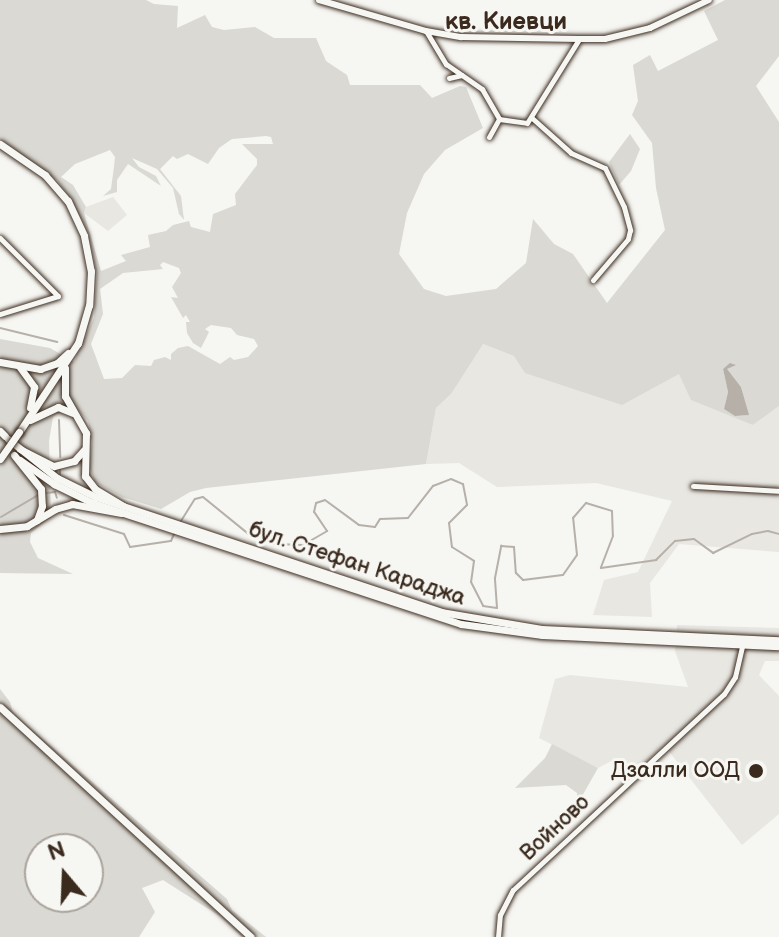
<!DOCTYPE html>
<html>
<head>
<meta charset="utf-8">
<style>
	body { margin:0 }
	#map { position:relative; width:779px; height:937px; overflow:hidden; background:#f6f6f2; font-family:"Balsamiq Sans",sans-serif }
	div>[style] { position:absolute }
	.built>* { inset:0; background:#e8e7e2 }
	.green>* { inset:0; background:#dad9d3 }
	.water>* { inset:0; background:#b6b0a9 }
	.stream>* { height:2px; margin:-1px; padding:0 1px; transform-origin:1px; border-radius:1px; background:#b6b0a9 }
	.roads { filter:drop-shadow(0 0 2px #3b2a1e) drop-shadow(0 0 2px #3b2a1e) }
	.minor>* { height:5px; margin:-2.5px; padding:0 2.5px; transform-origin:2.5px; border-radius:2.5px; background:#f6f6f2 }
	.tertiary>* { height:6px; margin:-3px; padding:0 3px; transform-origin:3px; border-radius:3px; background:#f6f6f2 }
	.secondary>* { height:7px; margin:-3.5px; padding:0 3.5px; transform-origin:3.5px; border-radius:3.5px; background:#f6f6f2 }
	.primary>* { height:7px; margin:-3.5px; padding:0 3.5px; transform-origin:3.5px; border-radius:3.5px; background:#f6f6f2 }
	.bridges { filter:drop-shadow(0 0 2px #3b2a1e) drop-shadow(0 0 2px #3b2a1e) }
	.primary-bridge>* { height:7px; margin:-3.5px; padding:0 3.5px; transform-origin:3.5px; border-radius:3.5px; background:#f6f6f2 }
	.dots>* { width:22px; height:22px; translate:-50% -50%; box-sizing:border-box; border:4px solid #f6f6f2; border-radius:50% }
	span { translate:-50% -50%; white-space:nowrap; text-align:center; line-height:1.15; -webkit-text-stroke:6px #f6f6f2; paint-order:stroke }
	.street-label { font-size:22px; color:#3b2a1e }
	.poi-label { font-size:22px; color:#3b2a1e }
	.right { translate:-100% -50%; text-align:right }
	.neighbourhood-label { font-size:24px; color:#3b2a1e; font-weight:700 }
	.north { position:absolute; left:24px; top:833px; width:80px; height:80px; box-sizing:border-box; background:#f6f6f2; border:2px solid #aba49d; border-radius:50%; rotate:341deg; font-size:22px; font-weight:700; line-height:32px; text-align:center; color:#3b2a1e }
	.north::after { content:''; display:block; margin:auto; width:28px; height:36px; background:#3b2a1e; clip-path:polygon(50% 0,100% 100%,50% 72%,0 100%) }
</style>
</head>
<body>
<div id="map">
	<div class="built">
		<i style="clip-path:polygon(113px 197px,127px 215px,108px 231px,84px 213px,86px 207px)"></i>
		<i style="clip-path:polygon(483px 344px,514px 356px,679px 373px,753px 425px,779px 406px,779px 552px,679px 544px,650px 583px,652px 617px,593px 615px,604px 580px,638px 572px,672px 501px,596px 483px,497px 487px,459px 463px,426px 464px,436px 408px,451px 394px,466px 360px)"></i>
		<i style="clip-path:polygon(677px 625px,779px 628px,779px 661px,765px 661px,759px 675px,779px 696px,779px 814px,742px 845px,664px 745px,633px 773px,615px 759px,598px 768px,539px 738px,555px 679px,570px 675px,688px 687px,675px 651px)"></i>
	</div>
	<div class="green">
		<i style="clip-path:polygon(evenodd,0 0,146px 0,154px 4px,178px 6px,177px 28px,205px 15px,212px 27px,224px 30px,255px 27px,274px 38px,316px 38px,326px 61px,347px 75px,350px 85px,420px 85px,432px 98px,460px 86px,466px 87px,483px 128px,445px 150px,424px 174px,407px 213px,399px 254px,424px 289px,446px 296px,496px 289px,526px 263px,533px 219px,554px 244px,573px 254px,607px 303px,665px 230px,656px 188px,652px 143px,632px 115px,638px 101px,633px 65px,650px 55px,658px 71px,718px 40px,704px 11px,725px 0,779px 0,779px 56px,756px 86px,779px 122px,779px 406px,753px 425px,691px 400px,679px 374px,622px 405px,525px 373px,514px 356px,483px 344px,451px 394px,436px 408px,426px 464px,206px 488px,190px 492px,161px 509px,122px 497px,95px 482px,89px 466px,92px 443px,88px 421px,72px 403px,53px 417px,49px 441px,51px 517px,31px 533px,30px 542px,38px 558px,73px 574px,0 573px,0 339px,50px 348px,74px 362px,94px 318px,97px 274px,88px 232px,71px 199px,57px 180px,0 139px,0 0,266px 136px,271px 137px,273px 144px,242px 144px,257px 159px,257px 165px,235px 194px,236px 205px,213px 214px,210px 232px,191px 227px,189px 221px,173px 225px,166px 231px,148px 235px,150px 247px,121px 255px,126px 261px,101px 271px,84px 213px,86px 207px,73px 185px,61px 177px,75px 164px,110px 150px,115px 157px,114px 167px,111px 189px,103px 196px,117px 192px,117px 180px,128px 164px,161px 186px,156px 176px,139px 167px,132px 158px,157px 169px,173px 188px,179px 214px,184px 220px,181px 196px,160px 169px,173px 156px,177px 159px,188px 154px,208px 164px,219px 148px,232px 139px,266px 136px,0 0,163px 262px,179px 268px,181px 273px,172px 287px,178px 298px,171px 297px,183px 318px,186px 315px,190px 322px,186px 322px,187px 333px,193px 343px,201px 348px,209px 332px,205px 329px,211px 325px,231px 328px,237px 335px,254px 339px,258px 346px,248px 357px,234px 360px,230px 357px,220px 364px,188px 346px,178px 348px,171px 354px,171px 360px,165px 357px,154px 360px,151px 366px,135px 365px,122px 378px,104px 379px,91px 344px,103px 314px,100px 289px,123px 273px,163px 269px,160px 265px,163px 262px,0 0,734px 363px,726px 369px,741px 387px,748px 415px,735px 416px,724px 409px,728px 392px,723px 369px,734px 363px)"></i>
		<i style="clip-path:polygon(630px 134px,640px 149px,631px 171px,619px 185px,609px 162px)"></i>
		<i style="clip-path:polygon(evenodd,0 689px,10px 702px,13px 713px,227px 899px,232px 910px,266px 937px,242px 937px,221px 917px,163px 880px,142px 888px,155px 912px,139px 937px,0 937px,0 689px,40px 849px,88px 849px,88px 897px,40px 897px,40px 849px)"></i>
		<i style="clip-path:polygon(552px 744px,598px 768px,577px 805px,577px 793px,566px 785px,515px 788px,545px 758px)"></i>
	</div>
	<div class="water">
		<i style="clip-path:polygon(730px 363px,736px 365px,727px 369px,741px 387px,749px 415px,735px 416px,724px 409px,728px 392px,723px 369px)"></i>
	</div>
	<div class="stream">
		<i style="left:0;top:328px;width:59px;rotate:13.8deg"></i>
		<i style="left:59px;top:420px;width:37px;rotate:88deg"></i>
		<i style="left:60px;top:474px;width:4px;rotate:-90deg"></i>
		<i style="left:47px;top:493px;width:8px;rotate:-7deg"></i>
		<i style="left:55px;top:492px;width:6px;rotate:72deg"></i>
		<i style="left:64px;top:515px;width:63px;rotate:17.6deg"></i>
		<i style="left:124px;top:534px;width:14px;rotate:65deg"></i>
		<i style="left:130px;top:547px;width:41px;rotate:-8.3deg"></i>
		<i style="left:171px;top:541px;width:8px;rotate:-67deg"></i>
		<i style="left:1px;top:517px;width:43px;rotate:-30.7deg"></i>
		<i style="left:181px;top:521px;width:26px;rotate:-58deg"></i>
		<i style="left:195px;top:499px;width:8px;rotate:-14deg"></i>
		<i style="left:203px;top:497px;width:62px;rotate:39.1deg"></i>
		<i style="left:251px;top:536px;width:25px;rotate:18deg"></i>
		<i style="left:275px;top:544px;width:28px;rotate:2deg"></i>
		<i style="left:303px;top:545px;width:28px;rotate:-30deg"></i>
		<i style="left:327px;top:531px;width:23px;rotate:-124deg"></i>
		<i style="left:314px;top:512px;width:9px;rotate:-77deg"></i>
		<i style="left:316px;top:503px;width:9px;rotate:-18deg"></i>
		<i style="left:325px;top:500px;width:42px;rotate:36.3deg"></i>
		<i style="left:359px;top:525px;width:16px;rotate:7deg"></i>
		<i style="left:375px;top:527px;width:9px;rotate:-58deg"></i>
		<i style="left:380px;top:519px;width:28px;rotate:-2deg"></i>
		<i style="left:408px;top:518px;width:41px;rotate:-52deg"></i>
		<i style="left:433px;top:486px;width:19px;rotate:-21deg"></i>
		<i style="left:451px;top:479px;width:13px;rotate:23deg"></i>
		<i style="left:463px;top:484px;width:21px;rotate:79deg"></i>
		<i style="left:467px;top:505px;width:25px;rotate:135deg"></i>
		<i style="left:449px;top:523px;width:24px;rotate:83deg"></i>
		<i style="left:452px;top:547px;width:26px;rotate:32deg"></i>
		<i style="left:474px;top:561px;width:21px;rotate:98deg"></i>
		<i style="left:471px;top:582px;width:27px;rotate:63deg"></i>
		<i style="left:483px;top:606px;width:14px;rotate:8deg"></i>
		<i style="left:497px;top:608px;width:30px;rotate:-94deg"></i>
		<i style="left:495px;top:578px;width:33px;rotate:-79deg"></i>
		<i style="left:501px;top:546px;width:13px;rotate:4deg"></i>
		<i style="left:514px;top:547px;width:26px;rotate:86deg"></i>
		<i style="left:516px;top:573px;width:10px;rotate:45deg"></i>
		<i style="left:523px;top:580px;width:40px;rotate:-7.1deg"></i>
		<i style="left:563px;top:575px;width:24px;rotate:-55deg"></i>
		<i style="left:577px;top:555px;width:37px;rotate:-96deg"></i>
		<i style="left:573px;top:518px;width:20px;rotate:-49deg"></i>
		<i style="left:586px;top:503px;width:27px;rotate:17deg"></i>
		<i style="left:612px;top:511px;width:25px;rotate:88deg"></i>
		<i style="left:613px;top:536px;width:34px;rotate:111deg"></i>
		<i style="left:601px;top:568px;width:56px;rotate:-8.3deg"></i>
		<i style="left:656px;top:560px;width:27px;rotate:-45deg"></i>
		<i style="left:675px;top:541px;width:19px;rotate:-6deg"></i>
		<i style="left:694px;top:539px;width:24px;rotate:36deg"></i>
		<i style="left:713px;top:553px;width:43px;rotate:-26deg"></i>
		<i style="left:752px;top:534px;width:16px;rotate:-11deg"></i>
		<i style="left:768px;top:531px;width:11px;rotate:15deg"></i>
	</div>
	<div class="roads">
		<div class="minor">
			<i style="left:426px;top:31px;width:39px;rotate:59deg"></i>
			<i style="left:446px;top:64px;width:44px;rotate:34.8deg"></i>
			<i style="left:482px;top:89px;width:34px;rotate:60deg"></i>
			<i style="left:449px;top:78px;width:13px;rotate:-13deg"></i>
			<i style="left:532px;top:118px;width:52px;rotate:41.9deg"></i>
			<i style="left:571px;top:153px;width:37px;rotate:24deg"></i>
			<i style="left:605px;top:168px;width:43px;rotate:64deg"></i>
			<i style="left:624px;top:207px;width:24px;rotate:75deg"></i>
			<i style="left:630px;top:230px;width:9px;rotate:103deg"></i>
			<i style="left:628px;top:239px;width:54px;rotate:130.5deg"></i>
			<i style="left:489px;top:137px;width:21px;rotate:-61deg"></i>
			<i style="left:499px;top:119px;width:28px;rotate:8deg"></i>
			<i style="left:527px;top:123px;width:99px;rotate:-58.2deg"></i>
			<i style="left:0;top:238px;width:82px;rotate:45deg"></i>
			<i style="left:58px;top:296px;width:61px;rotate:162.8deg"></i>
			<i style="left:693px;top:486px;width:86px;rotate:3.3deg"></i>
			<i style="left:498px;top:937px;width:22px;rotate:-85deg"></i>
			<i style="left:500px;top:915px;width:28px;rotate:-63deg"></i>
			<i style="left:513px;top:890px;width:288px;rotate:-42.9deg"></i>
			<i style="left:724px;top:694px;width:20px;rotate:-57deg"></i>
			<i style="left:735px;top:677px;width:35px;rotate:-77deg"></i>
		</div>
		<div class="tertiary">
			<i style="left:319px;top:0;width:111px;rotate:16.2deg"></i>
			<i style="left:426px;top:31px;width:36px;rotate:10deg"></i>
			<i style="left:461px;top:37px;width:118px;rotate:1deg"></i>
			<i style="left:579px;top:39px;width:26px"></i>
			<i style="left:605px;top:39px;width:46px;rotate:-13.7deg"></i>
			<i style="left:650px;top:28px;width:65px;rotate:-25.4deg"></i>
		</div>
		<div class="secondary">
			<i style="left:8px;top:439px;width:63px;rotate:38.5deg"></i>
			<i style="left:57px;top:478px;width:43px;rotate:26deg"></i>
			<i style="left:96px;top:497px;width:364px;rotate:18.4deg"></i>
			<i style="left:441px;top:612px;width:102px;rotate:9.6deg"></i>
			<i style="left:542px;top:629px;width:237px;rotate:2.7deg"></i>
			<i style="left:20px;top:460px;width:42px;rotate:35.2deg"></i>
			<i style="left:54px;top:484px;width:43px;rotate:26deg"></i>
			<i style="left:93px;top:503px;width:387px;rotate:18.2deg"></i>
			<i style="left:461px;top:624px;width:82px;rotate:7.7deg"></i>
			<i style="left:542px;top:635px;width:237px;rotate:2.7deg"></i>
		</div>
		<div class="primary">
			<i style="left:0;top:144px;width:55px;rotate:34.6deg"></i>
			<i style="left:45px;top:175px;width:35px;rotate:49deg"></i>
			<i style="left:68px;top:201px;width:38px;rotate:65deg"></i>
			<i style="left:84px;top:236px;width:36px;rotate:79deg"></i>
			<i style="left:91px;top:271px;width:34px;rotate:93deg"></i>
			<i style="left:89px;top:305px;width:40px;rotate:106deg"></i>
			<i style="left:78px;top:343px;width:107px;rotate:123.5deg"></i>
			<i style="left:0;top:362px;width:41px;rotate:9.9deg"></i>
			<i style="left:40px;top:369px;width:18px;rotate:-19deg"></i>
			<i style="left:57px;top:363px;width:15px;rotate:-42deg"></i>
			<i style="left:19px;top:366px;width:26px;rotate:54deg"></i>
			<i style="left:34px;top:387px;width:21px;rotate:101deg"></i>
			<i style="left:65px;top:368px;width:28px;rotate:90deg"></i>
			<i style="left:65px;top:396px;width:43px;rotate:60.4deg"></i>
			<i style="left:86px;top:433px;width:43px;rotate:91.3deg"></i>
			<i style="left:85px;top:476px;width:16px;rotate:52deg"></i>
			<i style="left:95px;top:489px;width:33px;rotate:31deg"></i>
			<i style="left:30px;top:420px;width:31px;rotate:-25deg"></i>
			<i style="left:58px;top:407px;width:16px;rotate:22deg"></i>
			<i style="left:0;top:431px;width:7px;rotate:45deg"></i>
			<i style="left:20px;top:449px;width:38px;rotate:27deg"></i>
			<i style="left:54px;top:466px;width:21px;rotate:-14deg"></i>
			<i style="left:74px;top:461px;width:15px;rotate:-48deg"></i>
			<i style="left:14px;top:455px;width:43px;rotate:51.5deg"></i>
			<i style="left:41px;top:489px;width:17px;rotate:87deg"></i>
			<i style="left:42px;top:506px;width:15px;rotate:110deg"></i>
			<i style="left:0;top:529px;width:27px;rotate:-6deg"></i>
			<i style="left:27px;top:526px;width:33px;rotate:-31deg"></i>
			<i style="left:55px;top:509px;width:18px;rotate:-16deg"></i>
			<i style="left:72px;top:504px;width:50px;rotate:10.4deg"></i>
			<i style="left:0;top:707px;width:340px;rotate:42.5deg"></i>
		</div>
	</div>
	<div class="bridges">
		<div class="primary-bridge">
			<i style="left:0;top:459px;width:33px;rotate:-55deg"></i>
		</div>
	</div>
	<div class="dots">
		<i style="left:756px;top:771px;background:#3b2a1e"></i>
	</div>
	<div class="street-label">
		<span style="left:357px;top:564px;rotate:18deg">бул. Стефан Караджа</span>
		<span style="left:555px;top:828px;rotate:-43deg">Войново</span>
	</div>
	<div class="poi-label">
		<span class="right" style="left:740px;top:771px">Дзалли ООД</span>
	</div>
	<div class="neighbourhood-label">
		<span style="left:506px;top:22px">кв. Киевци</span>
	</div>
	<div class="north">N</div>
</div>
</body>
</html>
